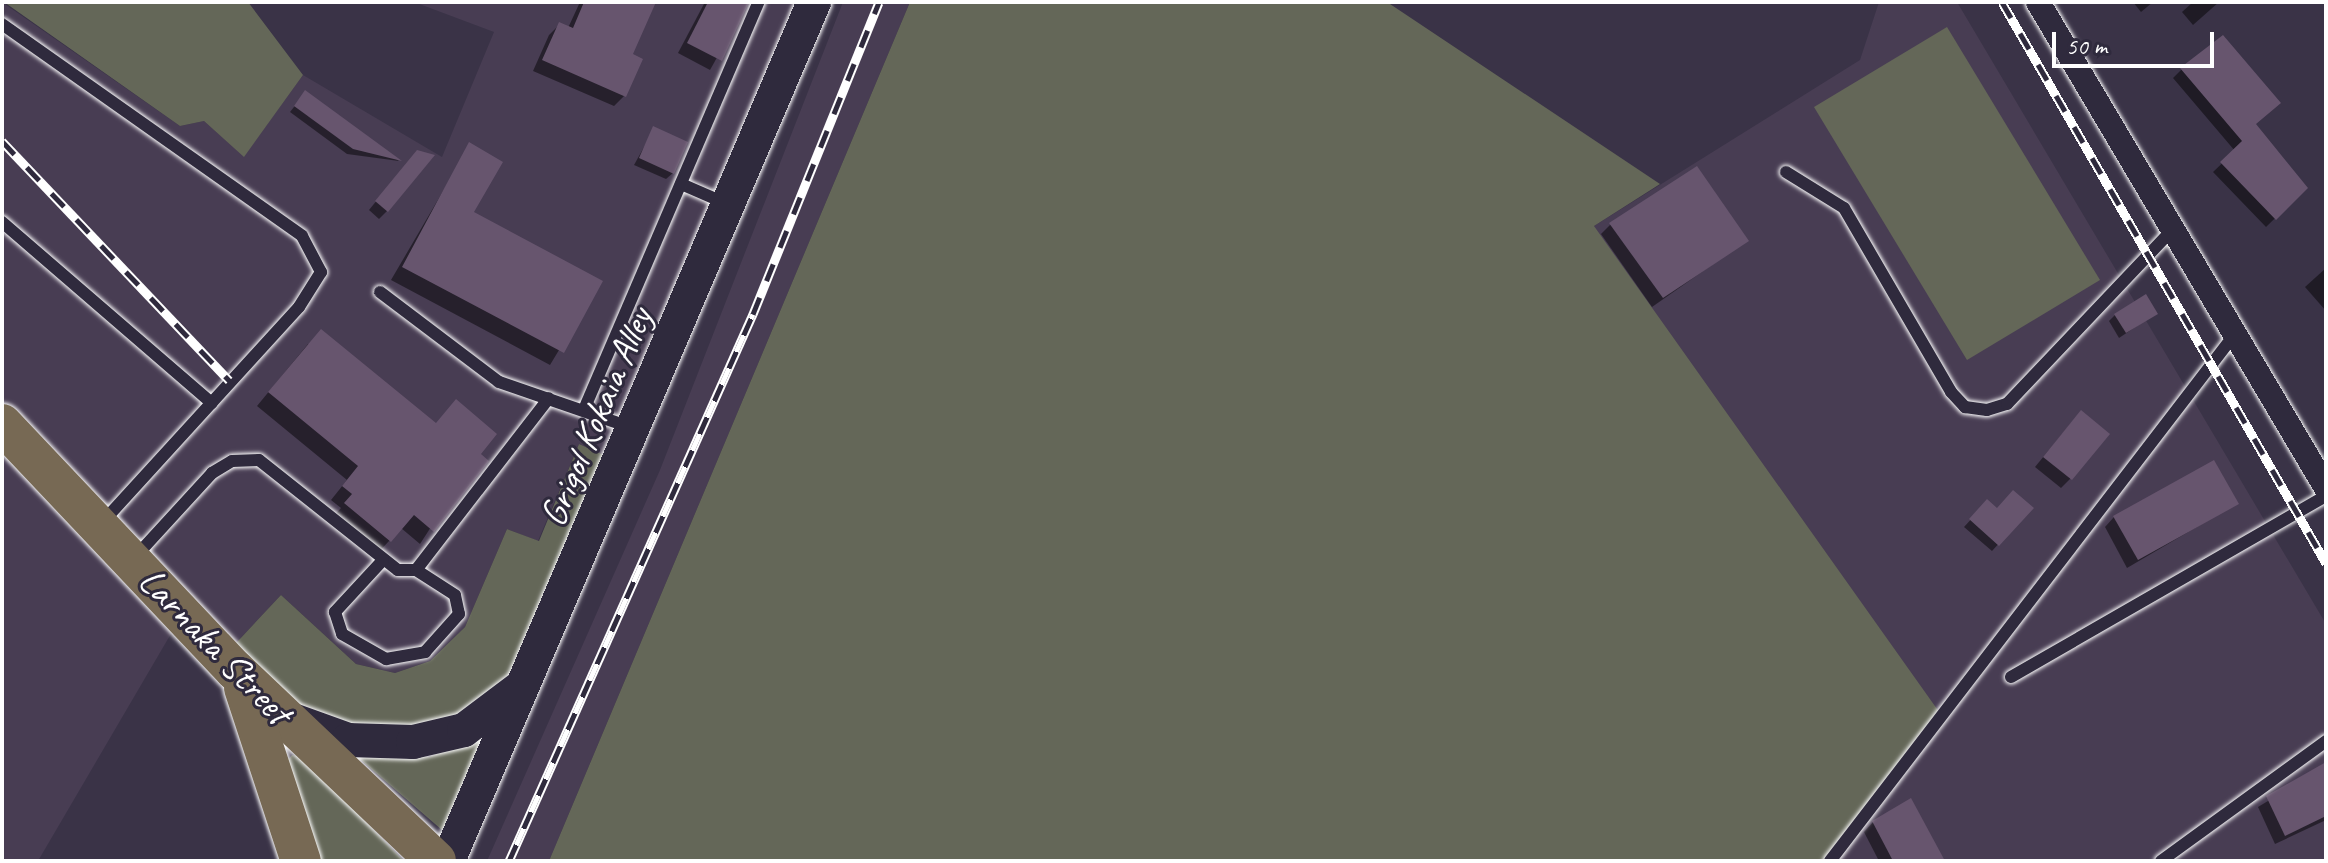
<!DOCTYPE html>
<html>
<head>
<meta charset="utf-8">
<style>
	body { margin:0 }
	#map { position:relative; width:2328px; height:863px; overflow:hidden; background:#3a3347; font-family:Caveat,sans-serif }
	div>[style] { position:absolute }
	.built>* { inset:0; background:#483d53 }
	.green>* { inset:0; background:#646758 }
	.shadow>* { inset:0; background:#0007 }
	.building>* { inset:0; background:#67556e }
	.roads { filter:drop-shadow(0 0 2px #fff) drop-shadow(0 0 2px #fff) }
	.service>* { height:12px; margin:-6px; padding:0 6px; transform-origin:6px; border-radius:6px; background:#2f2a3d }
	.minor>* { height:24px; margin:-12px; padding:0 12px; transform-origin:12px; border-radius:12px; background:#2f2a3d }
	.secondary>* { height:34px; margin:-17px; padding:0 17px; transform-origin:17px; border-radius:17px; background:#2f2a3d }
	.trunk>* { height:40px; margin:-20px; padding:0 20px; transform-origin:20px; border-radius:20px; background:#776954 }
	.rail>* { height:9px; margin-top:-4.5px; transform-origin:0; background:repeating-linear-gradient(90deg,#2f2a3d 0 18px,#fff 0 36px); box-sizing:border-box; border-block:2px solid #fff }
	span { translate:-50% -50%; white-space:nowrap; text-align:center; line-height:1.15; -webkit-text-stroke:6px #2f2a3d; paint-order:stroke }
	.street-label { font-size:38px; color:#fff }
	.frame { position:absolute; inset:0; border:4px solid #fff; pointer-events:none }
	.scale { position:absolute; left:2052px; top:32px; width:162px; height:36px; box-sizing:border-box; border:4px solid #fff; border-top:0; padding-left:10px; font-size:24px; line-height:28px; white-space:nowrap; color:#fff; -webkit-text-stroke:6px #2f2a3d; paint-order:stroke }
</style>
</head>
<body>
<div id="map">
	<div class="built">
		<i style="clip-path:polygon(2px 2px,180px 126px,204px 121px,244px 156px,303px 75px,442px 157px,494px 32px,414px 2px,814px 2px,622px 463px,579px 444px,538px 541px,507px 529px,465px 627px,430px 661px,395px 673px,356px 664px,281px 595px,223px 657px,182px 615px,38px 861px,2px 861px)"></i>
		<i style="clip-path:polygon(843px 2px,910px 2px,549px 861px,487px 861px,660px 470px)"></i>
		<i style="clip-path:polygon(1879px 2px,1957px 2px,2326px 624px,2326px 861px,1830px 861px,1594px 226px,1860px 60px)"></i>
	</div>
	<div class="green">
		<i style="clip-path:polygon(4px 2px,248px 2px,303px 75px,244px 157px,204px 121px,180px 126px)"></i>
		<i style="clip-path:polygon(910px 2px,1387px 2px,1660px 184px,1594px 226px,1942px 716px,1830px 861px,549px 861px)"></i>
		<i style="clip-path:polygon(1947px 27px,2100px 280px,1967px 360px,1814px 107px)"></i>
		<i style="clip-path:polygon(579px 444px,622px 463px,488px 717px,348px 740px,223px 657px,281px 595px,356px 664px,395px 673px,430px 661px,465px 627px,507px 529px,539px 541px)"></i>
		<i style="clip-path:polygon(487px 736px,452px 824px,442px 830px,354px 754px,429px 757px)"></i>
		<i style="clip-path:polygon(292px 755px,302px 757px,404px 861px,312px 861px,286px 762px)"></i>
	</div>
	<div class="shadow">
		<i style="clip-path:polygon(580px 2px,654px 2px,630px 56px,624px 96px,614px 106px,533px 71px,549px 35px,559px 25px,568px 28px)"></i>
		<i style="clip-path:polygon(705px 2px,748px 2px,710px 70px,678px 53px)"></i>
		<i style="clip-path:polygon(2133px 2px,2153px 2px,2141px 12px)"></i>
		<i style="clip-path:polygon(2193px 2px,2219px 2px,2193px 25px,2182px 12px)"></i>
		<i style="clip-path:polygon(2182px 69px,2254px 125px,2306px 188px,2266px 227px,2213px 172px,2235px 151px,2173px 78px)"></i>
		<i style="clip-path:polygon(305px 93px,399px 161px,347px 154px,290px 112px)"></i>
		<i style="clip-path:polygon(654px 129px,673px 173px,666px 179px,634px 165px)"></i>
		<i style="clip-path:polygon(470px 145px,471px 213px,600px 282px,550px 365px,391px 280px)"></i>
		<i style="clip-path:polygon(409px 161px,387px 211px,379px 219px,369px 210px)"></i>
		<i style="clip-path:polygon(1610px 225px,1746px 241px,1652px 307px,1601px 234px)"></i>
		<i style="clip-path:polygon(2326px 268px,2326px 311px,2305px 287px)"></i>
		<i style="clip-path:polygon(2155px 314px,2119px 338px,2109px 321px,2115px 315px)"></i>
		<i style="clip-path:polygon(308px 344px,478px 454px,420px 544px,401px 528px,377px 554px,333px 517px,341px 508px,331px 500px,347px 480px,257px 406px)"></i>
		<i style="clip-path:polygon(2071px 423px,2070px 479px,2061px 488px,2035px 467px)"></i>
		<i style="clip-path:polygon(1987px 502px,1997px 511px,2031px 508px,1992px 551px,1964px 527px)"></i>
		<i style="clip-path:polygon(2236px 504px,2127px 568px,2105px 527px,2114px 517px)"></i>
		<i style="clip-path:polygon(2326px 766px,2326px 820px,2275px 844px,2258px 807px)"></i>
		<i style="clip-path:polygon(1873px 822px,1943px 861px,1879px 861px,1864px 832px)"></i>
	</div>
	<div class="building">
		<i style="clip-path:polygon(584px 2px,656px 2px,633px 54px,643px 59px,626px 97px,542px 60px,559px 22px,573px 28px)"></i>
		<i style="clip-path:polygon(708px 2px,749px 2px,722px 61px,687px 43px)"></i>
		<i style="clip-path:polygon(2223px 35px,2281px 103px,2256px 124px,2308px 188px,2276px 220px,2220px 162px,2242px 141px,2180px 68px)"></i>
		<i style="clip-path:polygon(305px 90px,402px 161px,353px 149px,294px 106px)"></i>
		<i style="clip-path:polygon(653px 126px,688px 142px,674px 174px,639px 158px)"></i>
		<i style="clip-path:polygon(469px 142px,503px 162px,474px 212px,603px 281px,564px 353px,402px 267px)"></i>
		<i style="clip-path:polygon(417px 150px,435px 155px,388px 212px,375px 201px)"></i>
		<i style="clip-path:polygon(1697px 166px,1749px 241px,1663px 298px,1609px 223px)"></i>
		<i style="clip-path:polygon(2146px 294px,2158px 314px,2126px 333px,2114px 314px)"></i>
		<i style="clip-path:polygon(321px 329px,436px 423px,456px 399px,497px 434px,481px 454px,489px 461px,434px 532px,414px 515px,391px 542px,344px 503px,352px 494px,342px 486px,358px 466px,268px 392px)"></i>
		<i style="clip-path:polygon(2081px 410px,2110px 434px,2072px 480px,2043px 457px)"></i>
		<i style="clip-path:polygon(2214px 460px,2239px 504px,2138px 560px,2113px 516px)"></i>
		<i style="clip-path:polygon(2013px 490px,2034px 508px,1999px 546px,1969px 519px,1987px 499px,1997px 508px)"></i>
		<i style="clip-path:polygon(2326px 762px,2326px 816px,2285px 836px,2266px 796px)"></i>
		<i style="clip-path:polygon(1911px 798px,1945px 861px,1893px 861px,1872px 821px)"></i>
	</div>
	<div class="roads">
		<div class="service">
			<i style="left:2px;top:24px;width:367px;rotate:35.2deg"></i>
			<i style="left:302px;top:236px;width:41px;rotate:62.2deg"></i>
			<i style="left:321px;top:272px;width:41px;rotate:122.2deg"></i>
			<i style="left:299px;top:307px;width:294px;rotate:132.4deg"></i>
			<i style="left:1786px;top:172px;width:68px;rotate:31.8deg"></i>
			<i style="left:1844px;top:208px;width:213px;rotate:59.8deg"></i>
			<i style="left:1951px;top:392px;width:21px;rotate:47deg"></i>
			<i style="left:1965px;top:407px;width:22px;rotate:8deg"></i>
			<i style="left:1987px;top:410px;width:21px;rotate:-17deg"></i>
			<i style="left:2007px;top:404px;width:241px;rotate:-46.5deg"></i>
			<i style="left:681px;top:184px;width:50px;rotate:23.5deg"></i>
			<i style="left:2px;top:222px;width:277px;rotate:40.8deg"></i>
			<i style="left:380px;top:292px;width:149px;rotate:37.1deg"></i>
			<i style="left:499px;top:382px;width:139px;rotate:19deg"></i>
			<i style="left:585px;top:407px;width:441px;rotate:-66.8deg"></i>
			<i style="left:136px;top:556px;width:113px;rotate:-47.5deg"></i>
			<i style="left:212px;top:473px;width:23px;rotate:-31deg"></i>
			<i style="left:232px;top:461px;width:27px;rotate:-2deg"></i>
			<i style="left:259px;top:460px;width:177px;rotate:38.4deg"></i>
			<i style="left:398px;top:570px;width:18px"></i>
			<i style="left:416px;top:570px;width:217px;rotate:-52.3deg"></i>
			<i style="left:383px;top:560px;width:71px;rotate:132.7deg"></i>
			<i style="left:335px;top:612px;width:23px;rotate:72deg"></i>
			<i style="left:342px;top:634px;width:51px;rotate:29.6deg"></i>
			<i style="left:386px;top:659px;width:40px;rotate:-10deg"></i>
			<i style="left:425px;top:652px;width:51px;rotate:-48.2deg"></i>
			<i style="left:459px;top:614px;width:19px;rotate:-102deg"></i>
			<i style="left:455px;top:595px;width:46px;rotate:-147.3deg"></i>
			<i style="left:2011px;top:677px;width:363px;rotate:-29.9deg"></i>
			<i style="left:1830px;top:861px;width:665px;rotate:-52.46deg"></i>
			<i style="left:2161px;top:861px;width:204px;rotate:-36deg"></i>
		</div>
		<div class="minor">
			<i style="left:2038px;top:2px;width:565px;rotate:59.35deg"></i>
		</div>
		<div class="secondary">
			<i style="left:290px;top:719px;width:62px;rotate:19.9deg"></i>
			<i style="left:348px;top:740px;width:65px;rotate:1.8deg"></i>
			<i style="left:413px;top:742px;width:52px;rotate:-13.2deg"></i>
			<i style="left:464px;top:730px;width:71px;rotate:-37deg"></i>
			<i style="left:448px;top:861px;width:934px;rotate:-66.92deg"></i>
		</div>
		<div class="trunk">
			<i style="left:2px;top:424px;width:339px;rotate:46.6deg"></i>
			<i style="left:235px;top:670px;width:277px;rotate:43.5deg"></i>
			<i style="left:244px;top:688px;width:182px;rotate:71.8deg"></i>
		</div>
	</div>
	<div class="rail">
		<i style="left:2002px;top:2px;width:648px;rotate:59.99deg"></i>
		<i style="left:2px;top:141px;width:330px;rotate:46.5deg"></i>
		<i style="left:509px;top:861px;width:599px;rotate:-65.96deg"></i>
		<i style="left:753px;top:314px;width:336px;rotate:-68deg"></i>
	</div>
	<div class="street-label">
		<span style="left:596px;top:417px;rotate:-67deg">Grigol Kokaia Alley</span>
		<span style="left:215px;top:646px;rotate:46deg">Larnaka Street</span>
	</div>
	<div class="frame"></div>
	<div class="scale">50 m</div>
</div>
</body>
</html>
